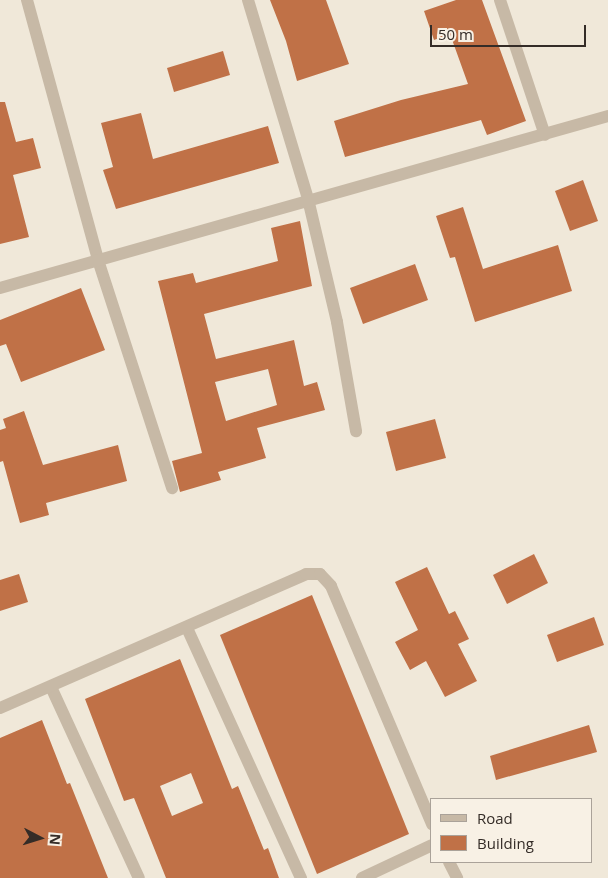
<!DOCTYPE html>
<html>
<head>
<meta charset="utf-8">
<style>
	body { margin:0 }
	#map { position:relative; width:608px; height:878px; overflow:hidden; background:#f0e8d9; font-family:"Open Sans",sans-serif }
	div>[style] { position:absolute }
	.building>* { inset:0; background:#c07147 }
	.street>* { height:12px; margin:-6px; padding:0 6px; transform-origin:6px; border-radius:6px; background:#c7b9a6 }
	span { translate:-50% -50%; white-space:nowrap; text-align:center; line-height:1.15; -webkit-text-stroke:4px #f8f1e5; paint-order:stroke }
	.legend { position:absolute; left:430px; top:798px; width:162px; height:65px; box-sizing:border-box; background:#f8f1e5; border:1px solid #aaa299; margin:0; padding:6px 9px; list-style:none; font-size:15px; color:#342c27 }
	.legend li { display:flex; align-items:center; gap:10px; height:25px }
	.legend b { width:25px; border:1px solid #aaa299 }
	.north { position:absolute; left:15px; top:813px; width:50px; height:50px; -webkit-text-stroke:4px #f8f1e5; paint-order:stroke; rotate:95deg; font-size:14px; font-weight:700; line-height:20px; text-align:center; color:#342c27 }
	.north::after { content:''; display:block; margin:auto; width:18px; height:22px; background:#342c27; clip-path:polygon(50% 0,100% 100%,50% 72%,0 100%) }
	.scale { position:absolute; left:430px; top:25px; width:156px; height:22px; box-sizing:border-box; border:2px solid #342c27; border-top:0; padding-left:6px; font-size:15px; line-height:18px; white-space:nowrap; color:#342c27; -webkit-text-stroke:4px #f8f1e5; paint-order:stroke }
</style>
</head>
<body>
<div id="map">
	<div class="building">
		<i style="clip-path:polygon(270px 0,326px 0,349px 64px,297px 81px,286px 41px)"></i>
		<i style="clip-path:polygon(456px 0,482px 0,526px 121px,487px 135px,481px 120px,345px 157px,334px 121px,401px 100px,468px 84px,450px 34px,434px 40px,424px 11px)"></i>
		<i style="clip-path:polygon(223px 51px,230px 75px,174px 92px,167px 68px)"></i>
		<i style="clip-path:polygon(0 102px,5px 102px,16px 142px,33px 138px,41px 168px,13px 175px,29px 237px,0 244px)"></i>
		<i style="clip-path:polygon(141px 113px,153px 159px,268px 126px,279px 163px,116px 209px,103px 170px,113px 167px,101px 123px)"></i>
		<i style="clip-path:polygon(583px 180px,598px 221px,570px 231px,555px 191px)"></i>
		<i style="clip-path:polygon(463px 207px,483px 269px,558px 245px,572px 291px,475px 322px,455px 257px,450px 258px,436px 216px)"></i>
		<i style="clip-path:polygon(evenodd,300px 221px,312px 286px,204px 314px,216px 359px,294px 340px,304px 386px,317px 382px,325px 410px,257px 428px,266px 458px,218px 472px,221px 480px,180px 492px,172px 461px,202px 453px,158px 281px,193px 273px,196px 283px,278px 261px,271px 228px,300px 221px,268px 369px,277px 405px,226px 421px,215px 382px,268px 369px)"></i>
		<i style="clip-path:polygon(415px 264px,428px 300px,363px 324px,350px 288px)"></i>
		<i style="clip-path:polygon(81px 288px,105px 350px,21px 382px,6px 344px,0 346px,0 320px)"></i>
		<i style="clip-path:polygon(24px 411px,43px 465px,118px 445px,127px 481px,46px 503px,49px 515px,20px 523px,3px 461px,0 462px,0 430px,6px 428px,3px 419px)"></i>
		<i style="clip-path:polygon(435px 419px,446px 458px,396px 471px,386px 432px)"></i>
		<i style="clip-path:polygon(534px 554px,548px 583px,507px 604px,493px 575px)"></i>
		<i style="clip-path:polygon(427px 567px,449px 614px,455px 611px,469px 639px,458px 644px,477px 681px,445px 697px,426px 661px,410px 670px,395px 642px,418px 630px,395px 582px)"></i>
		<i style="clip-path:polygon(19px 574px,28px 602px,0 611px,0 580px)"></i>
		<i style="clip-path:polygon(312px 595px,409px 834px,317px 874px,220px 635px)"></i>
		<i style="clip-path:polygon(594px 617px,604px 645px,557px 662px,547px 635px)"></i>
		<i style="clip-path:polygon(evenodd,180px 659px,232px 789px,238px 786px,264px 850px,268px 848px,279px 878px,166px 878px,134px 798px,124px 801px,85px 699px,180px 659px,191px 773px,203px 803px,172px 816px,160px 786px,191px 773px)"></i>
		<i style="clip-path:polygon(42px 720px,67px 784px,70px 783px,108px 878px,0 878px,0 738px)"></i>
		<i style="clip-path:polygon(589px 725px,597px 752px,496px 780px,490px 756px)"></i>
	</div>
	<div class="street">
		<i style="left:27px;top:0;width:270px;rotate:74.7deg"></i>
		<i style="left:98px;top:260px;width:240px;rotate:72deg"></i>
		<i style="left:248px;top:0;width:208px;rotate:73.2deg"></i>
		<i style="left:308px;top:199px;width:126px;rotate:76.7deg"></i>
		<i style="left:337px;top:322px;width:111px;rotate:80.1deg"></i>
		<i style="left:500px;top:0;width:142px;rotate:71.6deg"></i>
		<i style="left:0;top:288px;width:632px;rotate:-15.8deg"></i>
		<i style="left:187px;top:628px;width:275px;rotate:65.5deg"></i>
		<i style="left:51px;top:687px;width:210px;rotate:65.3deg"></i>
		<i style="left:0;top:708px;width:334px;rotate:-23.6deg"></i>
		<i style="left:306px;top:574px;width:14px"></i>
		<i style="left:320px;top:574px;width:16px;rotate:47deg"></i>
		<i style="left:331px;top:586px;width:259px;rotate:67deg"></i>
		<i style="left:449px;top:862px;width:18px;rotate:63deg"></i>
		<i style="left:362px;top:878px;width:77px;rotate:-25.2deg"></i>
	</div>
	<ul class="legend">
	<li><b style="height:6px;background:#c7b9a6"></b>Road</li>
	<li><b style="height:14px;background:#c07147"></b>Building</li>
	</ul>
	<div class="north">N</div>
	<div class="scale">50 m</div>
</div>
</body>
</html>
